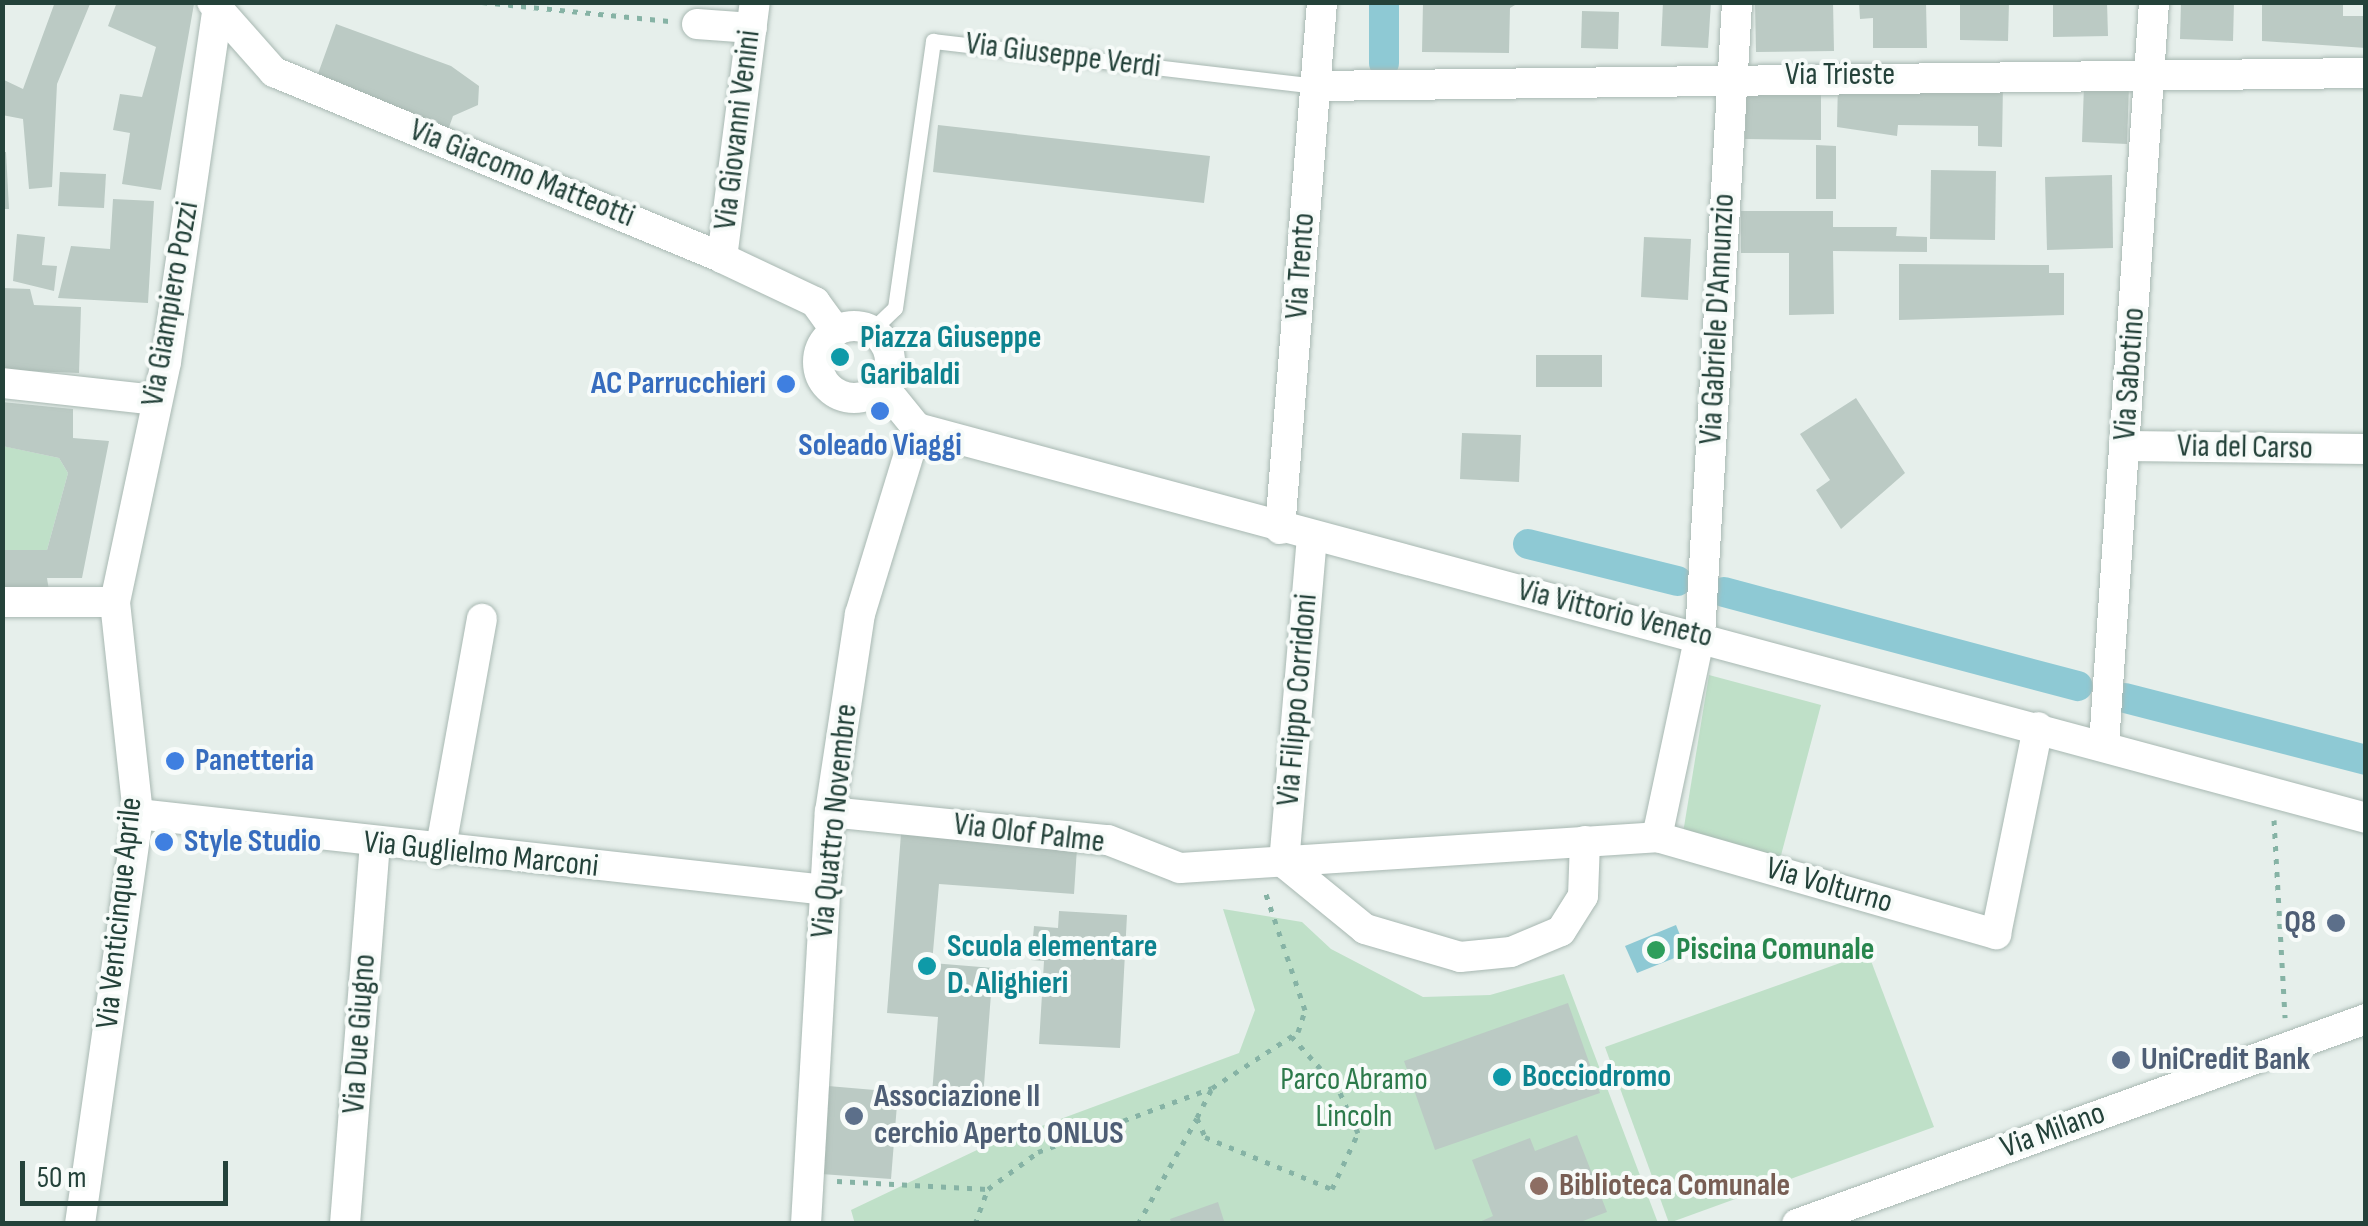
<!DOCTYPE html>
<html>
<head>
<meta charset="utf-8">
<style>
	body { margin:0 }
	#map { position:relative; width:2368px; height:1226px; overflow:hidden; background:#e6efeb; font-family:"Sofia Sans Condensed",sans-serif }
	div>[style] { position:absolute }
	.green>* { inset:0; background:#bfe0c8 }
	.water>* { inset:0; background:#8ec9d4 }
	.canal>* { height:30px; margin:-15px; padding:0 15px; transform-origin:15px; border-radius:15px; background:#8ec9d4 }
	.building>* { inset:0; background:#bbcac4 }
	.path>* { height:5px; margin-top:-2.5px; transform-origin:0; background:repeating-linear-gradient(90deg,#86b3a5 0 5px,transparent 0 13px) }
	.roads { filter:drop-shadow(0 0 2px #a8b8b2) drop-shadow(0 0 2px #a8b8b2) }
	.service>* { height:15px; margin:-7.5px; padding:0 7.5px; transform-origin:7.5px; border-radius:7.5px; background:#fff }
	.minor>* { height:30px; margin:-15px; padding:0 15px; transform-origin:15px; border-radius:15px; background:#fff }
	.minor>.ring { margin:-15px; padding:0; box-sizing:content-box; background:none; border:30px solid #fff; border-radius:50% }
	.dots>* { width:28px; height:28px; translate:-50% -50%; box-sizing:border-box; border:5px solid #f7fbf9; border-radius:50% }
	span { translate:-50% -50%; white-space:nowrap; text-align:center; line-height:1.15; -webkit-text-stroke:8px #f7fbf9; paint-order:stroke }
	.street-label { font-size:32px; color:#24423a }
	.culture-label { font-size:32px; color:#0d838f; font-weight:700 }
	.left { translate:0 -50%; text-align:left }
	.shop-label { font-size:32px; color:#366cbe; font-weight:700 }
	.right { translate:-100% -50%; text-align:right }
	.service-label { font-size:32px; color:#4e5e75; font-weight:700 }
	.leisure-label { font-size:32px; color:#27864d; font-weight:700 }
	.park-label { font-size:32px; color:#2d7a4b }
	.education-label { font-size:32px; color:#785e54; font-weight:700 }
	.frame { position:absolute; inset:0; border:5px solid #24423a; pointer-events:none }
	.scale { position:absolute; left:20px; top:1161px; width:208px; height:45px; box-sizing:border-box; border:5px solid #24423a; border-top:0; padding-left:12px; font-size:30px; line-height:35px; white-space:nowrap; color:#24423a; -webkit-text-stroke:8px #f7fbf9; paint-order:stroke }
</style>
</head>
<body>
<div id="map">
	<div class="green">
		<i style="clip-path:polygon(3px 446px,59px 458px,68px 473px,47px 550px,3px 550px)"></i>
		<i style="clip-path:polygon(1709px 675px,1821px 705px,1780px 859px,1683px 833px)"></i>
		<i style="clip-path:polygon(1223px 909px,1302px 922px,1331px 949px,1423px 997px,1490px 995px,1564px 974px,1658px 1223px,855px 1224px,851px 1210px,977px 1150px,1239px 1053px,1255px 1010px)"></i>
		<i style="clip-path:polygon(1868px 953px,1934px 1127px,1669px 1223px,1605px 1047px)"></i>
	</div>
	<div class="water">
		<i style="clip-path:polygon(1676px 925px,1687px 953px,1637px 973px,1625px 946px)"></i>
	</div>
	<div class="canal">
		<i style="left:1384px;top:63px;width:61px;rotate:-90deg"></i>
		<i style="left:1528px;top:544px;width:154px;rotate:13.9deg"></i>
		<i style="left:1724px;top:592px;width:366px;rotate:14.9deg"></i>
		<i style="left:2125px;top:698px;width:249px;rotate:14.4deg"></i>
	</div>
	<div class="building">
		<i style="clip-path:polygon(55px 2px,90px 4px,57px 84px,52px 187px,29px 189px,23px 119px,2px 115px,2px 79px,23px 89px)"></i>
		<i style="clip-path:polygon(117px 2px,194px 4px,161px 190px,122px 184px,130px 133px,113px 130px,120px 94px,142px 97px,156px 47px,108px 26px)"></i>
		<i style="clip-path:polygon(1423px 2px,1520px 2px,1510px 8px,1509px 53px,1422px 52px)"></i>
		<i style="clip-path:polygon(1663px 2px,1711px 2px,1708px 48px,1661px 46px)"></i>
		<i style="clip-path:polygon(1755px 2px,1833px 2px,1834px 51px,1756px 52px)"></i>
		<i style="clip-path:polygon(1859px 2px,1926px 2px,1927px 48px,1873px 48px,1873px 18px,1860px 19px)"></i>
		<i style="clip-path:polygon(1960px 2px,2009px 2px,2008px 41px,1960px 40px)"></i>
		<i style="clip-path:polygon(2053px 2px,2107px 2px,2108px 36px,2053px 37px)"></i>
		<i style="clip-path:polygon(2181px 2px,2234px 2px,2233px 41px,2180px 39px)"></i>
		<i style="clip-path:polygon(2262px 2px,2343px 2px,2343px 16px,2366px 16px,2366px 48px,2262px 41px)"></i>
		<i style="clip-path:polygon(1582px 11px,1619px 12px,1618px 49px,1581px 48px)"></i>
		<i style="clip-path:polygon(336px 24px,451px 66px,479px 86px,478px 105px,453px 116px,448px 130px,315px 82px)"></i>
		<i style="clip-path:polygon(1838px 81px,2003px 83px,2002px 147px,1978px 146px,1978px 126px,1898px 125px,1897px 136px,1837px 127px)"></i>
		<i style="clip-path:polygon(2084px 85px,2129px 86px,2127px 144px,2082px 142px)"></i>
		<i style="clip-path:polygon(1746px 87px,1821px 88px,1821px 140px,1745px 139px)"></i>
		<i style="clip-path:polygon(938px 125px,1210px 156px,1204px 203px,933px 172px)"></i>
		<i style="clip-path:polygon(1816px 145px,1836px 146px,1836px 199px,1816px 199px)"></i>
		<i style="clip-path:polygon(2px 152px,6px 152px,9px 209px,2px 209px)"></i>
		<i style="clip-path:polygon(1931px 170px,1996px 171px,1995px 240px,1930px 239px)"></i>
		<i style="clip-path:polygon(60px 172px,106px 174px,104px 208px,58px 206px)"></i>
		<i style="clip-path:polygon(2112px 175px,2113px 248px,2047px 250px,2045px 177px)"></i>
		<i style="clip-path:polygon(113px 199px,154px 201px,148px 303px,58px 298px,71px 246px,110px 249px)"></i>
		<i style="clip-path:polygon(1741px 211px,1833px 211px,1833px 227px,1897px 227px,1896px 236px,1927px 237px,1927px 252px,1833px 251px,1834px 314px,1789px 315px,1789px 253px,1741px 253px)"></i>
		<i style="clip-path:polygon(17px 234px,45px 237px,42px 265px,57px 266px,54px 291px,13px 281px)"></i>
		<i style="clip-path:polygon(1644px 237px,1691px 239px,1688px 300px,1641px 297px)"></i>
		<i style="clip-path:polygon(1899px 264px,2049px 265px,2049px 273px,2064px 273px,2064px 315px,1899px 320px)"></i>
		<i style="clip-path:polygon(2px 288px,30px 289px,34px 305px,81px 307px,79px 373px,2px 370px)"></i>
		<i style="clip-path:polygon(1536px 355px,1602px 355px,1602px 387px,1536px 387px)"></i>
		<i style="clip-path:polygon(1856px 398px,1905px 473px,1841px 529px,1816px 490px,1830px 480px,1800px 434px)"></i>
		<i style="clip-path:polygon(2px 402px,73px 409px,73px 438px,109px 441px,82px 578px,47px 578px,49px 591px,2px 591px,2px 550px,47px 550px,68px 473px,59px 458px,2px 446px)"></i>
		<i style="clip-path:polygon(1462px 433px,1521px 435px,1519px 482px,1460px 479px)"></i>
		<i style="clip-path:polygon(901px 834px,1077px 848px,1074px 894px,939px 884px,932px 963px,993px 968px,983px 1098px,932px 1094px,938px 1017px,887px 1013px)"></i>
		<i style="clip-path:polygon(1059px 911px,1127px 915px,1120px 1048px,1039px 1044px,1044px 961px,1031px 960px,1034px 926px,1058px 928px)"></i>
		<i style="clip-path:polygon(1568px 1003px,1600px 1093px,1435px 1150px,1404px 1061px)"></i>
		<i style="clip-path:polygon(828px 1086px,898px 1092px,891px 1179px,821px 1174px)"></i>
		<i style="clip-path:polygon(1577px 1135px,1607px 1212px,1575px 1224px,1475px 1224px,1493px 1216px,1472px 1160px,1530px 1138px,1535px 1151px)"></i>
		<i style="clip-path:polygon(1218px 1202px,1225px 1224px,1172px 1224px,1170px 1219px)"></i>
	</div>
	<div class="path">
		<i style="left:482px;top:2px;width:188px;rotate:5.8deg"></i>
		<i style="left:2274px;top:820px;width:198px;rotate:86.8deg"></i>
		<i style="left:1211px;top:1090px;width:31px;rotate:117deg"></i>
		<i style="left:1197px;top:1118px;width:21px;rotate:67deg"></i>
		<i style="left:1205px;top:1137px;width:137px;rotate:22.3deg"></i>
		<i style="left:1332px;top:1189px;width:62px;rotate:-65.1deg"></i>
		<i style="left:1358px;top:1133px;width:49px;rotate:-114deg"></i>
		<i style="left:1338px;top:1088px;width:69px;rotate:-132deg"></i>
		<i style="left:837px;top:1181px;width:151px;rotate:3deg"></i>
		<i style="left:975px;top:1224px;width:37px;rotate:-70deg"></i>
		<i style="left:988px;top:1189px;width:62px;rotate:-36.5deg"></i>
		<i style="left:1038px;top:1152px;width:185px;rotate:-20.2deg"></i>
		<i style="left:1212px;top:1088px;width:103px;rotate:-33.1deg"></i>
		<i style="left:1298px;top:1032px;width:23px;rotate:-72deg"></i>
		<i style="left:1305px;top:1010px;width:126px;rotate:-108.6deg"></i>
		<i style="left:1138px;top:1224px;width:121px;rotate:-60.9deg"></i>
	</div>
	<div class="roads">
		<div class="service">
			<i style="left:871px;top:331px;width:33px;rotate:-44deg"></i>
			<i style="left:895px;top:308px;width:270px;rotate:-81.9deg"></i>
			<i style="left:933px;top:41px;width:385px;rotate:6.7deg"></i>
		</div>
		<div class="minor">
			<i style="left:212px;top:2px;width:94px;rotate:48.5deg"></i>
			<i style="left:274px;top:72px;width:485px;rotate:22.5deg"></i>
			<i style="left:722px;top:258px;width:103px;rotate:25.3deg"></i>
			<i style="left:815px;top:302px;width:36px;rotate:54deg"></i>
			<i style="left:697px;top:24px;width:55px;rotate:4.2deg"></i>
			<i style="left:1315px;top:86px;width:1051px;rotate:-0.71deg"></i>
			<i style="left:722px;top:258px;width:258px;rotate:-82.7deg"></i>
			<i class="ring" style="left:818px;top:326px;width:42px;height:42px"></i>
			<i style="left:2px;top:383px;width:155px;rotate:6.3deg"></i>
			<i style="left:882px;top:385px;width:55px;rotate:50.9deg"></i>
			<i style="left:917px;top:428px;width:1501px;rotate:15.06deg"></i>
			<i style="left:2125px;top:446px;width:241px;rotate:0.7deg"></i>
			<i style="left:1280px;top:529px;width:529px;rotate:-85.44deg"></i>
			<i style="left:2px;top:602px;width:113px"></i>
			<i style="left:2104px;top:745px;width:745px;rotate:-86.15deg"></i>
			<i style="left:830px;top:812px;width:279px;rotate:5.8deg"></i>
			<i style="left:1108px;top:840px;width:77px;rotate:21.3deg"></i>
			<i style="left:1180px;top:868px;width:478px;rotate:-3.7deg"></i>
			<i style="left:1657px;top:837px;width:353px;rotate:16deg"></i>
			<i style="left:1996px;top:934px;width:211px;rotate:-78.5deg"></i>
			<i style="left:138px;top:814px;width:691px;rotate:6.31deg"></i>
			<i style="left:1657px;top:837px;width:207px;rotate:-78deg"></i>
			<i style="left:1700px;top:635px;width:634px;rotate:-86.65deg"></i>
			<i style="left:440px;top:852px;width:237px;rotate:-79.8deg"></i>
			<i style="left:1284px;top:863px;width:104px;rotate:39.2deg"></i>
			<i style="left:1365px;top:929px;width:99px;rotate:16.4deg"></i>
			<i style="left:1460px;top:957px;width:51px;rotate:-5.6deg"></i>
			<i style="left:1511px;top:952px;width:54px;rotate:-22.8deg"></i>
			<i style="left:1561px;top:931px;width:41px;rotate:-57.8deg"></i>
			<i style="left:1583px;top:896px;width:55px;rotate:-87.9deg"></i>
			<i style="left:1284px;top:863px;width:327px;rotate:-85.1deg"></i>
			<i style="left:80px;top:1224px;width:414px;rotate:-81.9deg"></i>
			<i style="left:138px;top:814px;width:213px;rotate:-96.2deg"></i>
			<i style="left:115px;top:602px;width:245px;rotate:-78deg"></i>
			<i style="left:166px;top:362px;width:361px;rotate:-81.7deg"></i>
			<i style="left:345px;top:1224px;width:380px;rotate:-85.5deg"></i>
			<i style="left:806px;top:1224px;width:413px;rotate:-86.7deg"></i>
			<i style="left:830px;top:812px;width:200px;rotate:-81.4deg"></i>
			<i style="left:860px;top:614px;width:195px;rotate:-73deg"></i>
			<i style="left:1797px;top:1224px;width:605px;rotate:-19.81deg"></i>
		</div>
	</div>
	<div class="dots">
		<i style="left:840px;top:357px;background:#0f9aa8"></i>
		<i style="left:786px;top:384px;background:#3f7fe0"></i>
		<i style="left:880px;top:411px;background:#3f7fe0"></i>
		<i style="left:175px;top:761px;background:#3f7fe0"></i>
		<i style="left:164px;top:842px;background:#3f7fe0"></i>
		<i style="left:2336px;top:923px;background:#5c6f8a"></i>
		<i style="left:1656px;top:950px;background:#2e9e5b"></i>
		<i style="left:927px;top:966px;background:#0f9aa8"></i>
		<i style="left:2121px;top:1060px;background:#5c6f8a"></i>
		<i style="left:1502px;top:1077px;background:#0f9aa8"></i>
		<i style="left:854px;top:1116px;background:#5c6f8a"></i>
		<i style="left:1539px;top:1186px;background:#8d6e63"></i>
	</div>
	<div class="street-label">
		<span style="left:1063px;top:56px;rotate:7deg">Via Giuseppe Verdi</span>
		<span style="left:1840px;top:75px">Via Trieste</span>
		<span style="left:738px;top:130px;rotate:-83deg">Via Giovanni Venini</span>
		<span style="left:522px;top:174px;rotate:22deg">Via Giacomo Matteotti</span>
		<span style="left:1301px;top:266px;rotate:-86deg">Via Trento</span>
		<span style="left:171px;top:304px;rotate:-80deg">Via Giampiero Pozzi</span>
		<span style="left:1718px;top:319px;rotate:-87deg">Via Gabriele D'Annunzio</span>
		<span style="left:2130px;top:374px;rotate:-86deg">Via Sabotino</span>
		<span style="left:2245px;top:448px;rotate:1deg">Via del Carso</span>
		<span style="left:1615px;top:614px;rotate:14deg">Via Vittorio Veneto</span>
		<span style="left:1298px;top:700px;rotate:-85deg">Via Filippo Corridoni</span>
		<span style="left:835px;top:821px;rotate:-84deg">Via Quattro Novembre</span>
		<span style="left:1029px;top:834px;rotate:7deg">Via Olof Palme</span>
		<span style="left:481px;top:855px;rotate:6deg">Via Guglielmo Marconi</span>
		<span style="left:1829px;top:886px;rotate:16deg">Via Volturno</span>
		<span style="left:120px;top:913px;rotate:-84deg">Via Venticinque Aprile</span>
		<span style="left:360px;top:1034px;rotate:-86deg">Via Due Giugno</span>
		<span style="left:2053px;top:1131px;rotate:-20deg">Via Milano</span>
	</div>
	<div class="culture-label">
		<span class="left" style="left:860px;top:357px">Piazza Giuseppe<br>Garibaldi</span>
		<span class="left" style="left:947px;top:966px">Scuola elementare<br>D. Alighieri</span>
		<span class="left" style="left:1522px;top:1077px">Bocciodromo</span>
	</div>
	<div class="shop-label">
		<span class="right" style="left:766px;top:384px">AC Parrucchieri</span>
		<span style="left:880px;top:446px">Soleado Viaggi</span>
		<span class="left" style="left:195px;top:761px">Panetteria</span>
		<span class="left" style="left:184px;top:842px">Style Studio</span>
	</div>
	<div class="service-label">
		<span class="right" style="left:2316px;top:923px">Q8</span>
		<span class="left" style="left:2141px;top:1060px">UniCredit Bank</span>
		<span class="left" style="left:874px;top:1116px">Associazione Il<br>cerchio Aperto ONLUS</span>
	</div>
	<div class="leisure-label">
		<span class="left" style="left:1676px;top:950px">Piscina Comunale</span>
	</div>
	<div class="park-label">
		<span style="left:1354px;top:1099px">Parco Abramo<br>Lincoln</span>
	</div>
	<div class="education-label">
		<span class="left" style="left:1559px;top:1186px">Biblioteca Comunale</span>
	</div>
	<div class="frame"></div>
	<div class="scale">50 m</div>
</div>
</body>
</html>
